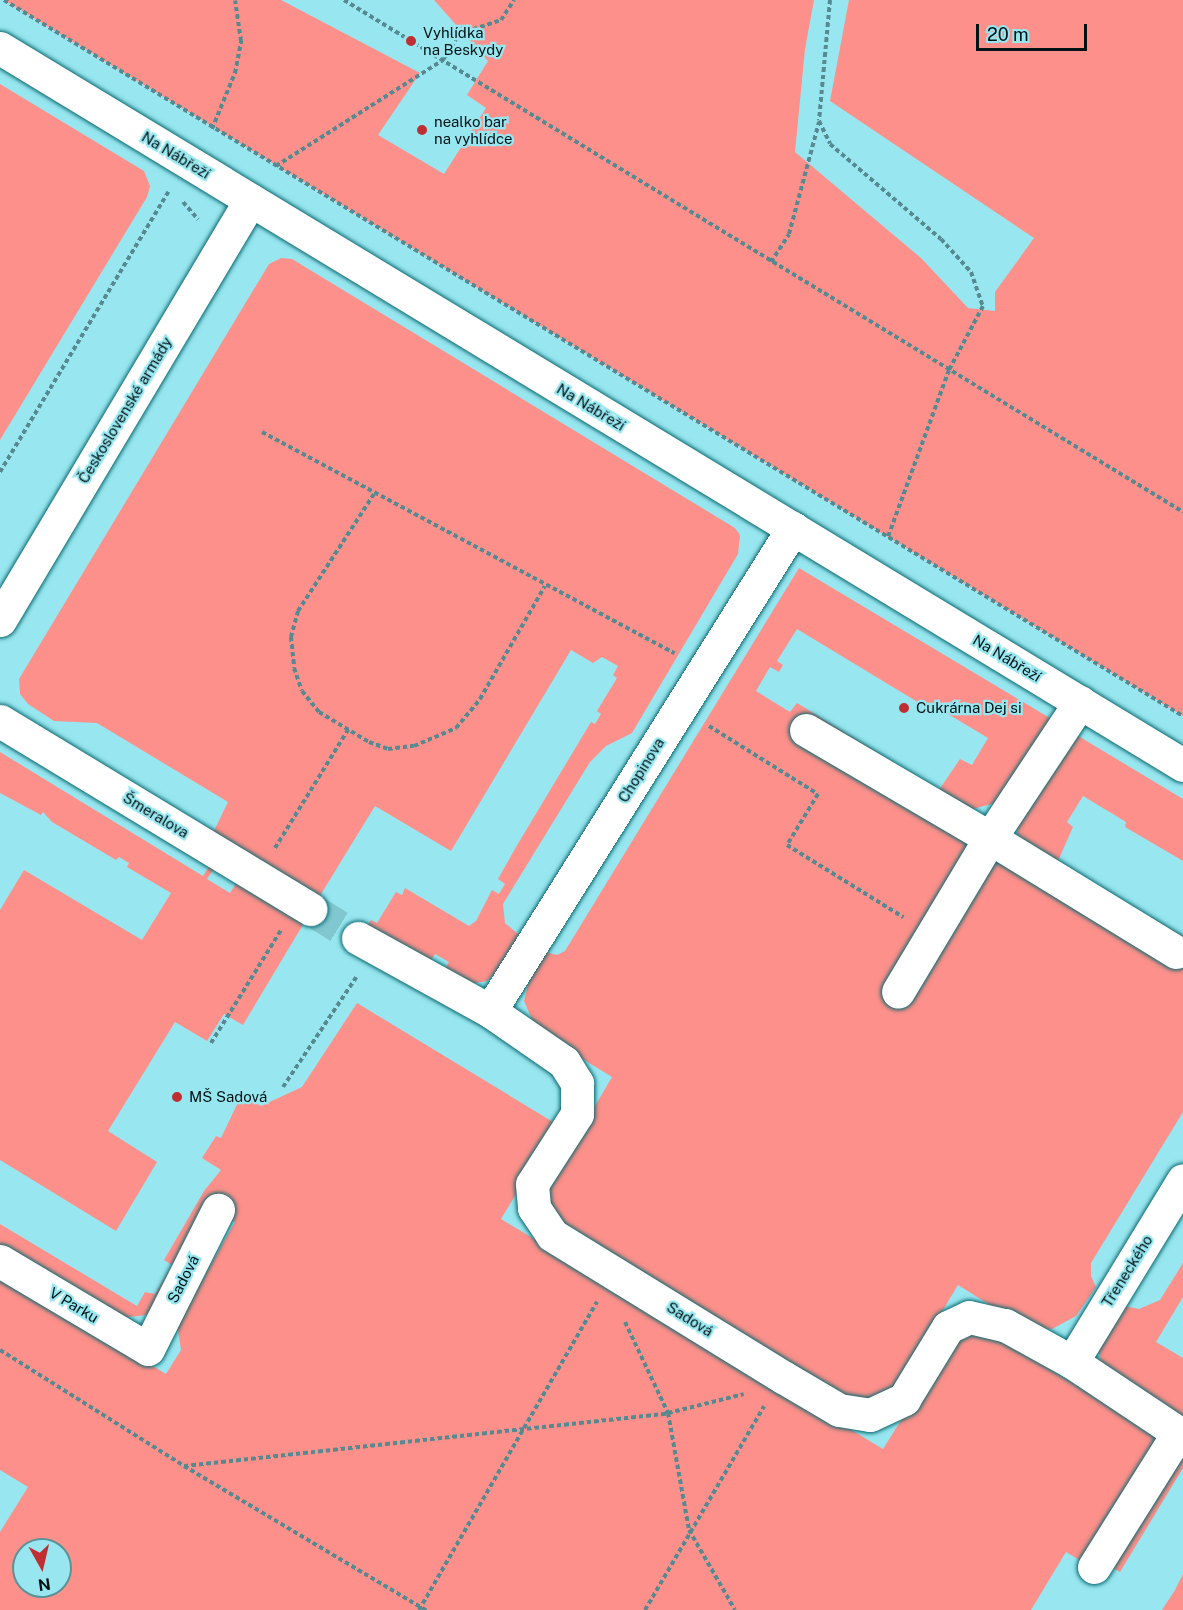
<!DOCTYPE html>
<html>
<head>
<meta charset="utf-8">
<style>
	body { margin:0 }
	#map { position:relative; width:1183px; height:1610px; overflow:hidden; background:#98e7f0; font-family:"Public Sans",sans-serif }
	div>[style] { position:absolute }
	.green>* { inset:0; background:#fd908a }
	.minor-tunnel>* { height:33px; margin-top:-16.5px; transform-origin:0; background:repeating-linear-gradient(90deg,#81c7cf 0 33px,transparent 0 49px) }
	.path>* { height:4px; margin-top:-2px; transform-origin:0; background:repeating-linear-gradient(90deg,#568a90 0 4.5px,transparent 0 7.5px) }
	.roads { filter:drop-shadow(0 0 2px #08676f) drop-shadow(0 0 2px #08676f) }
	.minor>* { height:33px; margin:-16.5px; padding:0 16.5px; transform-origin:16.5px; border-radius:16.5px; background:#fff }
	.dots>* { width:16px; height:16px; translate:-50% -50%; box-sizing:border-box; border:3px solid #98e7f0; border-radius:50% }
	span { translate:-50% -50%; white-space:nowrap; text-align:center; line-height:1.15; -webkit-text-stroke:4.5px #98e7f0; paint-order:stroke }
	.poi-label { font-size:15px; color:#001214 }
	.left { translate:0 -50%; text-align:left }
	.street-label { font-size:15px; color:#001214 }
	.north { position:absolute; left:12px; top:1538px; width:60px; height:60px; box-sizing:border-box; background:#98e7f0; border:2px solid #5b9298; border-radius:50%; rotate:172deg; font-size:16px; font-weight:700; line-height:24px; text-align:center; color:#001214 }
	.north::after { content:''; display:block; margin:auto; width:21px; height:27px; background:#be2e33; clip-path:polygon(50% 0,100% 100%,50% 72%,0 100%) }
	.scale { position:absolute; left:976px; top:24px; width:111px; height:27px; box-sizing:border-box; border:3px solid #001214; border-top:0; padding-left:8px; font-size:18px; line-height:21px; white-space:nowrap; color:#001214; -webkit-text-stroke:4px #98e7f0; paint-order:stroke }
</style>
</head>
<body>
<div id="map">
	<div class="green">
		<i style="clip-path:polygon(4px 0,281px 0,420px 73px,378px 135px,444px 174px,486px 108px,467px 95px,488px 61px,434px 0,814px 0,805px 49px,795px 152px,921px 258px,968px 308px,995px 311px,995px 292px,1034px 238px,830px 101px,849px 0,1183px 0,1183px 716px)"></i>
		<i style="clip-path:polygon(0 84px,144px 171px,150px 186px,147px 197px,0 440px)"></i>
		<i style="clip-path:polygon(281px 258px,292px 259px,735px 528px,740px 535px,738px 554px,632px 733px,606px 746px,590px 762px,503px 904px,505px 923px,525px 940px,487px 981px,470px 984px,442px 974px,449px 962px,435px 954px,428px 965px,366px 927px,371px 920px,377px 923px,396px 892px,402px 895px,405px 888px,469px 926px,476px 921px,492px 890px,499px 894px,505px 884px,498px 879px,516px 847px,591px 722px,595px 724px,601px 714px,597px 711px,617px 678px,613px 675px,618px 666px,602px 657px,593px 663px,571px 650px,451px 851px,375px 806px,318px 899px,212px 835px,228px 802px,97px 723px,54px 721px,28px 704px,20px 694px,19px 679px,269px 264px)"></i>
		<i style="clip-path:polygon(799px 568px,1053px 720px,995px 803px,969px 810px,939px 790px,960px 759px,972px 765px,988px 738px,943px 711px,939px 715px,797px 629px,777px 661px,783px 665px,779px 672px,770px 667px,756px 691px,790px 712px,797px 703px,908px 771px,904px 778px,1183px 936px,1183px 1112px,1091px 1263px,1091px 1276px,1096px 1287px,1076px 1316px,1052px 1329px,1025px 1327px,958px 1285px,897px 1386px,885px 1395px,851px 1402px,566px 1232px,548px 1200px,549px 1185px,612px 1077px,537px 1031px,524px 1001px,529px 981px,545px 952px,557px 955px,565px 951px)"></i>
		<i style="clip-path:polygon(1070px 731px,1183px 799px,1183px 861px,1125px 827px,1126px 822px,1083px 796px,1067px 822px,1073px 827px,1058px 861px,1018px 837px,1017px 824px)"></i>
		<i style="clip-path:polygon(0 752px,203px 876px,212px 862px,214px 869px,207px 879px,230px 893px,237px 882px,307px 918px,243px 1025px,224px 1014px,207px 1041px,175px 1022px,108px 1131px,157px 1162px,116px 1231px,0 1160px,0 910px,24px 870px,142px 940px,171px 893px,127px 867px,129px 863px,119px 857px,116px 860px,52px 822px,43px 812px,41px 815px,0 793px)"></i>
		<i style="clip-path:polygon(evenodd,357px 1003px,558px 1125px,501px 1219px,883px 1449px,947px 1347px,961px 1336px,982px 1333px,1000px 1339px,1183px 1450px,1183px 1468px,1120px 1572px,1098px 1560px,1093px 1568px,1066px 1552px,1031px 1610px,0 1610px,0 1532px,28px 1487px,0 1470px,0 1274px,166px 1374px,181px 1350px,177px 1324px,235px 1222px,218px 1213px,158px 1308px,146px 1315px,121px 1318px,0 1248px,0 1224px,137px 1306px,145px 1292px,155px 1294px,172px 1265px,164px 1260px,204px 1191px,221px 1170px,202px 1158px,216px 1136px,221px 1138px,242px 1094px,261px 1106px,302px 1087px,357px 1003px,24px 1550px,60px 1550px,60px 1586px,24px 1586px,24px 1550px)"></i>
		<i style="clip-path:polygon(1183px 1263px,1183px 1297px,1156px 1342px,1183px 1358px,1183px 1422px,1101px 1363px,1098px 1348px,1124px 1306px,1139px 1309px,1160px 1300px)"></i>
		<i style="clip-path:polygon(1183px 1574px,1183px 1610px,1162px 1610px,1175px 1590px)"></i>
	</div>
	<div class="minor-tunnel">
		<i style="left:311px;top:909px;width:55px;rotate:31.7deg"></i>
	</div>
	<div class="path">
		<i style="left:4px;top:0;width:1379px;rotate:31.27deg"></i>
		<i style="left:344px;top:0;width:983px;rotate:31.39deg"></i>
		<i style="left:830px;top:0;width:121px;rotate:95.2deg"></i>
		<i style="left:819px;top:121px;width:25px;rotate:64deg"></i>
		<i style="left:830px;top:144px;width:146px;rotate:40.6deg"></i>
		<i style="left:941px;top:239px;width:45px;rotate:47.7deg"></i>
		<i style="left:971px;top:272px;width:36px;rotate:71deg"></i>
		<i style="left:983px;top:306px;width:72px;rotate:118deg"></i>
		<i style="left:949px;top:370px;width:178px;rotate:110.1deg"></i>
		<i style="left:212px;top:129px;width:61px;rotate:-67.7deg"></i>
		<i style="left:235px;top:73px;width:33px;rotate:-79deg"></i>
		<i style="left:241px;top:41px;width:41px;rotate:-98.3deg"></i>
		<i style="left:276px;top:166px;width:198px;rotate:-32.4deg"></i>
		<i style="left:443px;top:60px;width:31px;rotate:-58deg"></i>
		<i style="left:459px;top:34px;width:44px;rotate:-18.4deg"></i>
		<i style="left:501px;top:20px;width:24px;rotate:-57deg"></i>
		<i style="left:183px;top:202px;width:23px;rotate:49deg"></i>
		<i style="left:771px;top:262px;width:33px;rotate:-57deg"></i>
		<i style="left:789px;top:234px;width:116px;rotate:-75deg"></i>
		<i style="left:262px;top:432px;width:468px;rotate:28.2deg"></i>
		<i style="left:0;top:472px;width:327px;rotate:-59deg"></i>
		<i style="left:374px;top:494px;width:140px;rotate:123deg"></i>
		<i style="left:298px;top:611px;width:27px;rotate:105deg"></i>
		<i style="left:291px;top:637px;width:31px;rotate:84deg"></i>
		<i style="left:294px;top:668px;width:24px;rotate:71deg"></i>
		<i style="left:302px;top:691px;width:27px;rotate:51deg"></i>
		<i style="left:319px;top:712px;width:58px;rotate:31deg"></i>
		<i style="left:369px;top:742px;width:20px;rotate:20deg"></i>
		<i style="left:388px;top:749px;width:26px;rotate:-7deg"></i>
		<i style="left:414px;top:746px;width:46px;rotate:-23.2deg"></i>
		<i style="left:456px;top:728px;width:38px;rotate:-50deg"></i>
		<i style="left:480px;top:699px;width:130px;rotate:-60.1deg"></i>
		<i style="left:709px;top:726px;width:128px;rotate:32deg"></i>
		<i style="left:818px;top:794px;width:60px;rotate:121.3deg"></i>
		<i style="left:787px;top:845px;width:137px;rotate:31.8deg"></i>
		<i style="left:275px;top:848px;width:139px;rotate:-58.3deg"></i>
		<i style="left:211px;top:1043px;width:133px;rotate:-58.2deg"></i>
		<i style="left:283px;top:1087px;width:133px;rotate:-56.3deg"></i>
		<i style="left:625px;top:1322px;width:101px;rotate:64.7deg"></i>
		<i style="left:668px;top:1413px;width:119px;rotate:79.8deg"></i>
		<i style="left:689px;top:1530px;width:92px;rotate:60.1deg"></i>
		<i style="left:0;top:1350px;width:218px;rotate:32.2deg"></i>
		<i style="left:184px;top:1466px;width:282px;rotate:30.8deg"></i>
		<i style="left:184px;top:1466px;width:487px;rotate:-6.2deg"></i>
		<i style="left:668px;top:1413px;width:78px;rotate:-14deg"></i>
		<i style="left:419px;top:1610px;width:356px;rotate:-60deg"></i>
		<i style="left:645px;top:1610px;width:236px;rotate:-59.7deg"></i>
	</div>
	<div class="roads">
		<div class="minor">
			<i style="left:0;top:48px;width:1383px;rotate:31.22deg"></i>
			<i style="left:0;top:620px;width:489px;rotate:-59.2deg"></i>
			<i style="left:1080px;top:702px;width:163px;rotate:123.5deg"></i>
			<i style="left:990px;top:838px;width:218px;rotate:31.5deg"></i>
			<i style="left:0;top:721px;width:363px;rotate:31.2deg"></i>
			<i style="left:806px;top:730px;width:213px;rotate:30.4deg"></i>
			<i style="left:990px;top:838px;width:179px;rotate:120.9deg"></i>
			<i style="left:358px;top:938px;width:151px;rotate:28.9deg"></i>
			<i style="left:490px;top:1011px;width:90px;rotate:34.6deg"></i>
			<i style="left:564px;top:1062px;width:25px;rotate:58deg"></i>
			<i style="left:577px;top:1083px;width:31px;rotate:90deg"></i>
			<i style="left:577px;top:1114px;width:83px;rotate:122.7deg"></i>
			<i style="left:532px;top:1184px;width:24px;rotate:85deg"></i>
			<i style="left:534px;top:1208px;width:32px;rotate:56deg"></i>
			<i style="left:552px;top:1235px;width:271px;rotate:31.6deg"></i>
			<i style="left:783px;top:1377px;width:65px;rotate:30.5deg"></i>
			<i style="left:839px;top:1410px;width:31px;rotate:9deg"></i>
			<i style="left:870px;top:1415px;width:38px;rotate:-25deg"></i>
			<i style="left:904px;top:1399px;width:84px;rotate:-58.6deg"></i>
			<i style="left:948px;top:1327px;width:23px;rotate:-25deg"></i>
			<i style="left:969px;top:1317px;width:37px;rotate:13deg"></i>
			<i style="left:1005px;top:1325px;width:77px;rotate:28.9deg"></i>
			<i style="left:1072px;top:1362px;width:133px;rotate:33.7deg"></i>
			<i style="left:490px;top:1011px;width:570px;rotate:-57.9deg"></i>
			<i style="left:0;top:1261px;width:172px;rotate:30.7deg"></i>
			<i style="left:148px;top:1349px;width:156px;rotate:-63.3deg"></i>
			<i style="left:1072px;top:1362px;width:213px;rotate:-58.6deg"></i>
			<i style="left:1094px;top:1567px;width:158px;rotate:-57.9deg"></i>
		</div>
	</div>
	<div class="dots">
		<i style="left:411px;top:41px;background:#be2e33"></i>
		<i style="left:422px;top:130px;background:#be2e33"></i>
		<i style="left:904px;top:708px;background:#be2e33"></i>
		<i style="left:177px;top:1097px;background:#be2e33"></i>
	</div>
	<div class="poi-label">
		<span class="left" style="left:423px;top:41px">Vyhlídka<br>na Beskydy</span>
		<span class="left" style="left:434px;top:130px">nealko bar<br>na vyhlídce</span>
		<span class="left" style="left:916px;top:708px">Cukrárna Dej si</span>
		<span class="left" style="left:189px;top:1097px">MŠ Sadová</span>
	</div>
	<div class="street-label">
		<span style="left:176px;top:155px;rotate:31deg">Na Nábřeží</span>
		<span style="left:591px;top:407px;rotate:31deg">Na Nábřeží</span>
		<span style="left:125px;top:410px;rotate:-59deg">Československé armády</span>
		<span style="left:1007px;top:658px;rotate:31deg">Na Nábřeží</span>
		<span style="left:641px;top:770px;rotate:-58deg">Chopinova</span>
		<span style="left:156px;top:815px;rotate:31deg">Šmeralova</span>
		<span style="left:1127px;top:1271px;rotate:-58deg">Třeneckého</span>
		<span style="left:183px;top:1279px;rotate:-63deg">Sadová</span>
		<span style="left:74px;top:1305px;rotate:31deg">V Parku</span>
		<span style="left:690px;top:1319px;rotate:32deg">Sadová</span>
	</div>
	<div class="north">N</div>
	<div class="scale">20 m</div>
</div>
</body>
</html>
